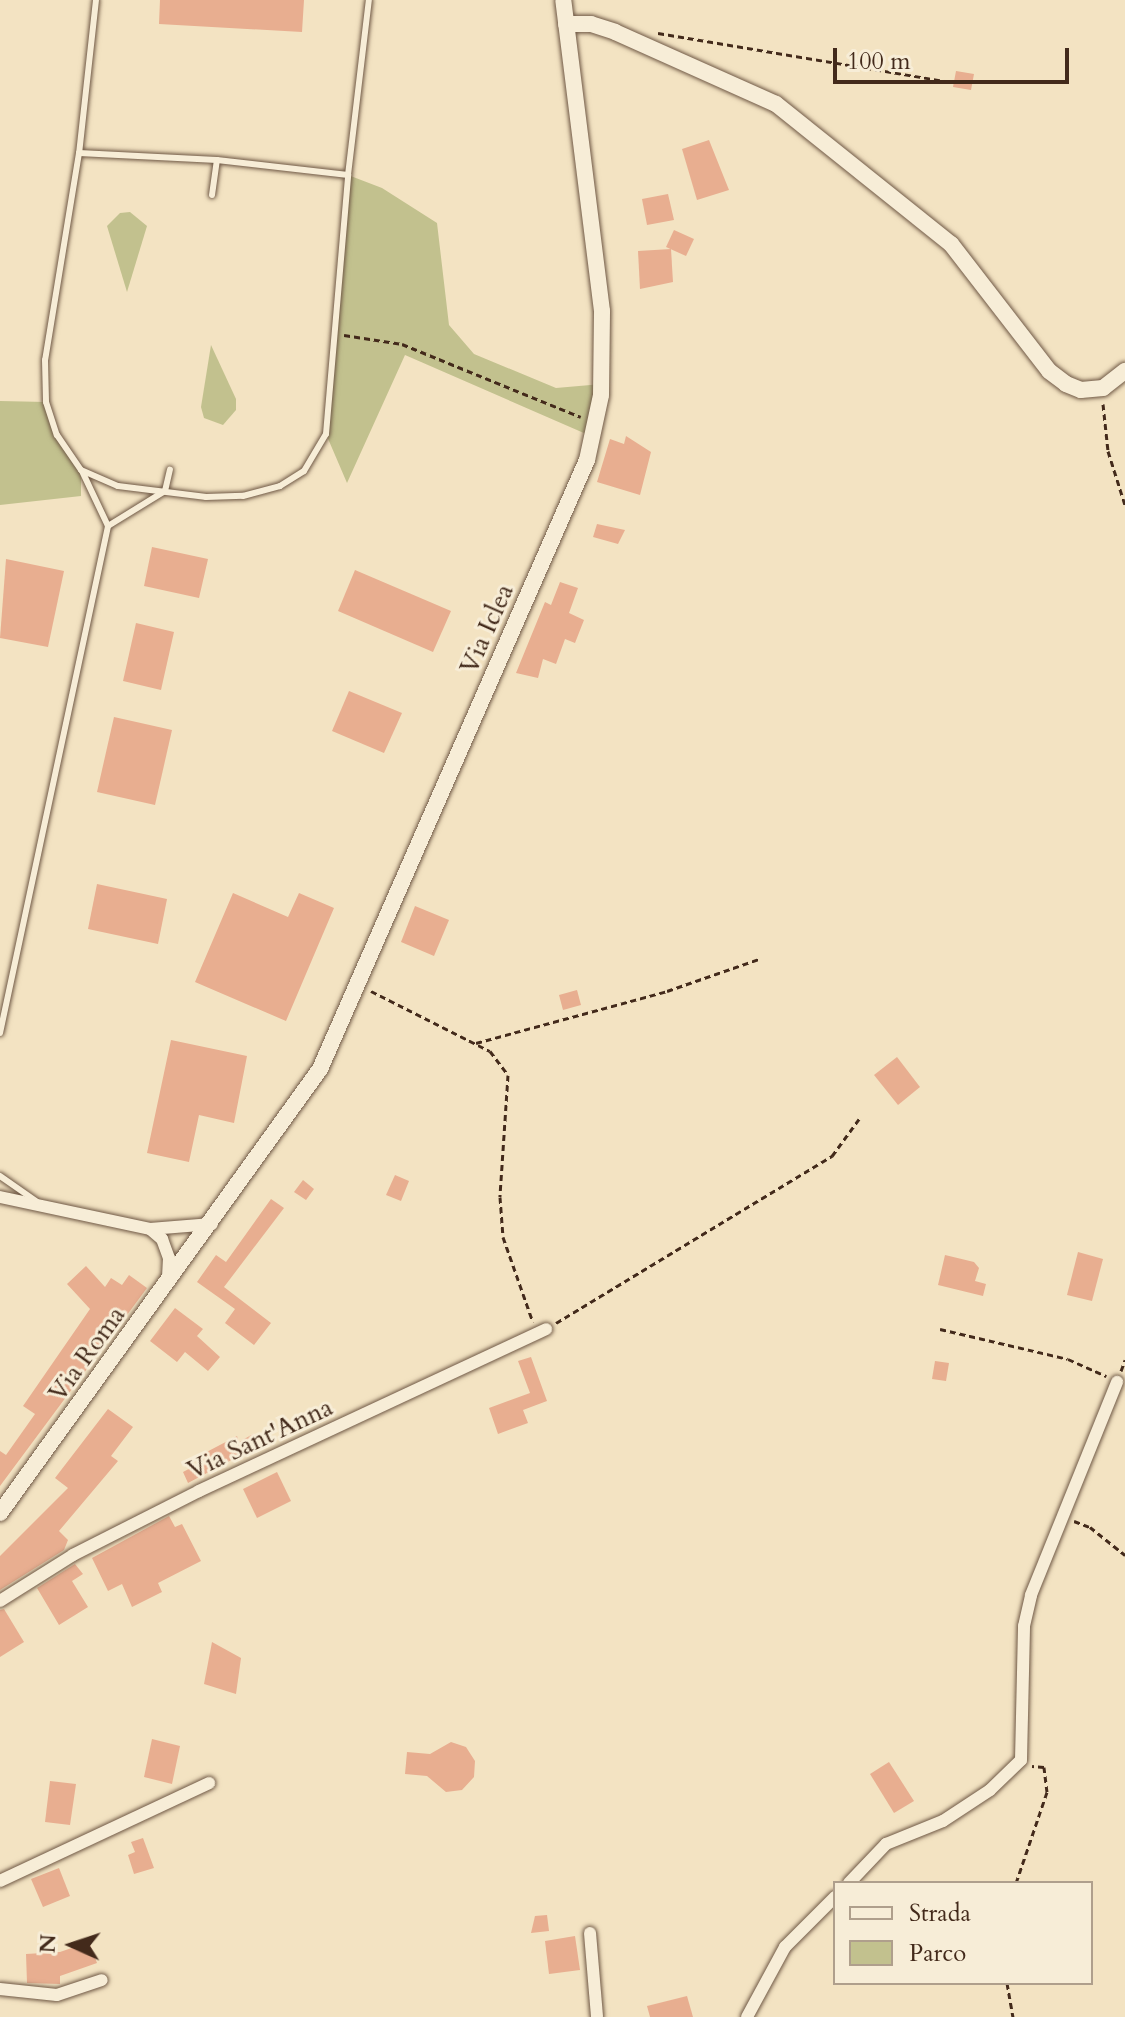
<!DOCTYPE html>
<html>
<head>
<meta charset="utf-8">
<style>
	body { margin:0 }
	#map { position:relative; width:1125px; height:2017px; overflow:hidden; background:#f3e3c2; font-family:Cardo,serif }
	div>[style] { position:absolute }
	.green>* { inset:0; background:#c2c18e }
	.building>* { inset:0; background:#e8ae90 }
	.path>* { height:3px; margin-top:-1.5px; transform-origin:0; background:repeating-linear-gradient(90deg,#432a1b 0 6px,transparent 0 10px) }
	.roads { filter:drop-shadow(0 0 2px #6f5845) drop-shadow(0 0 2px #6f5845) }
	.service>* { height:6px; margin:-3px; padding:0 3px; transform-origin:3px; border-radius:3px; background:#f7edd7 }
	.minor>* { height:12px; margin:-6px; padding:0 6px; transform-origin:6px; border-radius:6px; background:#f7edd7 }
	.tertiary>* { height:16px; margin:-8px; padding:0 8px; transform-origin:8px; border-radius:8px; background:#f7edd7 }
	span { translate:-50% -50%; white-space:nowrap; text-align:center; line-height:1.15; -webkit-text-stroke:6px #f7edd7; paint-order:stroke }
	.street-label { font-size:26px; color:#432a1b }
	.legend { position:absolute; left:833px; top:1881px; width:260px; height:104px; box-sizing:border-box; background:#f7edd7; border:2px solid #af9f8c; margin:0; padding:10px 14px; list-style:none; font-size:24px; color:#432a1b }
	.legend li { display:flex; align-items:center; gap:16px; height:40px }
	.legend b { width:40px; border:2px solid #af9f8c }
	.north { position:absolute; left:32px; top:1905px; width:80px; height:80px; -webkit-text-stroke:6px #f7edd7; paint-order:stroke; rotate:273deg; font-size:22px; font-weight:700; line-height:32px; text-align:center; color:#432a1b }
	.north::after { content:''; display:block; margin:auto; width:28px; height:36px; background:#432a1b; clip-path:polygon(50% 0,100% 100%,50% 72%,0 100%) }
	.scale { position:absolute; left:833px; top:48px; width:236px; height:36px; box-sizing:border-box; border:4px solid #432a1b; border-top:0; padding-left:10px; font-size:24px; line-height:28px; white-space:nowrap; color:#432a1b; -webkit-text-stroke:6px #f7edd7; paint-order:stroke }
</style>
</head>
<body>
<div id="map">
	<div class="green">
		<i style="clip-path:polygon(348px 175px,382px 188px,437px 223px,449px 325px,474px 354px,556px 388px,602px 384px,593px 437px,405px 355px,347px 483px,326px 434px)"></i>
		<i style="clip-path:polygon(130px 212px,147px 226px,127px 292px,107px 226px,120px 213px)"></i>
		<i style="clip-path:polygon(211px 345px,236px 399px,236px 410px,223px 425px,204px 418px,201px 407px)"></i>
		<i style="clip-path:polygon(0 401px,46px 402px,57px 435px,81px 470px,81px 496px,0 505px)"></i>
	</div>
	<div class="building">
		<i style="clip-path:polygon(160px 0,304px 0,302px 32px,159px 24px)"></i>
		<i style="clip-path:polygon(956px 71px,974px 74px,971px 90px,953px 87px)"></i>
		<i style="clip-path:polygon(709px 140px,729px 190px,697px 200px,682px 149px)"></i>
		<i style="clip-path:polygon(668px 194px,674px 220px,647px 225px,642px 199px)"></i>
		<i style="clip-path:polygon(674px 230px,694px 239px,686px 256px,666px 247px)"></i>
		<i style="clip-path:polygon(671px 249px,673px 282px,640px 289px,638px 251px)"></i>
		<i style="clip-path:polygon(626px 436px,651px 452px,640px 495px,597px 482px,610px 439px,624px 444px)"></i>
		<i style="clip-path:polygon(597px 524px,625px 530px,618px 544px,593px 537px)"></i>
		<i style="clip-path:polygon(152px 547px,208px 559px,199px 598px,144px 586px)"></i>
		<i style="clip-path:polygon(6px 559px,64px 571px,48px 647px,0 638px)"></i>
		<i style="clip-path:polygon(355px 570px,451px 611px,433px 652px,338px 611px)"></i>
		<i style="clip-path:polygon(560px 582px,578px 588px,569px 613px,584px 620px,575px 643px,565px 639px,556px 664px,543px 659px,538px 678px,516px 673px,545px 602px,551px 605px)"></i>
		<i style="clip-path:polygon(136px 623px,174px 632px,161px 690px,123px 681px)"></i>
		<i style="clip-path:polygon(349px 691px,402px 713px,384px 753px,332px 731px)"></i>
		<i style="clip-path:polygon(114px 717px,172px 730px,155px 805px,97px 792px)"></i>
		<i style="clip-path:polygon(97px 884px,167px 899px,158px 944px,88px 929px)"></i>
		<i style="clip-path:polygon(233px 893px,288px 917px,299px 893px,334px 908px,286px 1021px,195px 982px)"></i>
		<i style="clip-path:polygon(415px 906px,449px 920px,434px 956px,401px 942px)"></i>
		<i style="clip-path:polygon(577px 990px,581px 1005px,563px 1010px,559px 995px)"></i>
		<i style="clip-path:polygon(171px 1040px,247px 1056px,234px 1123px,199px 1115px,189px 1162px,147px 1153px)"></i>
		<i style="clip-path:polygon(897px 1057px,920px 1087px,898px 1105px,874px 1075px)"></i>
		<i style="clip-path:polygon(395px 1175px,409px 1181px,401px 1201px,386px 1195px)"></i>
		<i style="clip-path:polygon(303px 1180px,314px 1189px,306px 1200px,294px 1192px)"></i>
		<i style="clip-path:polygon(271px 1199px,284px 1208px,224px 1287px,271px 1323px,254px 1345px,225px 1323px,235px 1309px,197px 1282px,216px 1255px,226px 1262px)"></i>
		<i style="clip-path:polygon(1078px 1252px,1103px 1259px,1092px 1301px,1067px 1295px)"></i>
		<i style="clip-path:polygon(945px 1255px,974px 1262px,979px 1268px,975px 1281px,986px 1284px,983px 1296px,938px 1285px)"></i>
		<i style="clip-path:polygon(86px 1266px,105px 1287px,111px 1278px,122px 1285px,129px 1275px,147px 1288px,0 1486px,0 1451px,6px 1455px,35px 1414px,23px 1406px,90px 1309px,67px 1284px)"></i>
		<i style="clip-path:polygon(175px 1308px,203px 1329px,197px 1336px,220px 1357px,208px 1371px,185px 1352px,177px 1362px,150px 1341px)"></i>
		<i style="clip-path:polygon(531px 1357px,547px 1401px,523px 1410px,528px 1423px,498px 1434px,489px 1408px,530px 1393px,518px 1361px)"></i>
		<i style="clip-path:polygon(935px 1361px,949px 1363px,946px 1381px,932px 1379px)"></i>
		<i style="clip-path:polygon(108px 1409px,133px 1427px,111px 1456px,118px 1461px,59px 1531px,68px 1540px,64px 1550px,0 1590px,0 1556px,68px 1488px,55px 1478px)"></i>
		<i style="clip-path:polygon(253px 1434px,258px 1446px,188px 1483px,183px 1472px,202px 1462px,199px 1456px,237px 1436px,239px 1442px)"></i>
		<i style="clip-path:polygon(277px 1472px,291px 1501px,257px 1518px,243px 1489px)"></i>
		<i style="clip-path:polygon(169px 1516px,175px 1527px,182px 1524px,201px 1561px,158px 1583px,162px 1592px,132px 1607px,122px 1584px,108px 1591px,92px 1558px)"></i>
		<i style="clip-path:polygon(75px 1564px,83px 1574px,72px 1581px,88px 1607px,59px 1625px,37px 1588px)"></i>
		<i style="clip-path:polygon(4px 1609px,24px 1642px,0 1657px,0 1610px)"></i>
		<i style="clip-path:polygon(212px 1642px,241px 1658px,236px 1694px,204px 1684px)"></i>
		<i style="clip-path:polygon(152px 1739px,180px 1746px,172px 1784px,144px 1777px)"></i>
		<i style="clip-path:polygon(451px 1742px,466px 1747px,475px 1761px,474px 1777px,462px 1790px,446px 1792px,427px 1776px,405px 1774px,407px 1752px,430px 1754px)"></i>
		<i style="clip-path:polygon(889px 1762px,914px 1801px,894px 1813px,870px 1774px)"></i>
		<i style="clip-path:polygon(50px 1781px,76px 1784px,70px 1825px,45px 1822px)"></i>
		<i style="clip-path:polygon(143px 1838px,154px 1868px,134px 1874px,128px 1855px,135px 1852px,131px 1842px)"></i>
		<i style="clip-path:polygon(59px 1868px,70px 1896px,43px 1907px,31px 1879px)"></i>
		<i style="clip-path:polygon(547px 1915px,549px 1931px,531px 1933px,535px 1916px)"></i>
		<i style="clip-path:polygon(575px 1936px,580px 1970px,549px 1974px,545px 1941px)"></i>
		<i style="clip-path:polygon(89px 1942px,97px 1963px,60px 1976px,60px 1984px,27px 1983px,26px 1954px,60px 1952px)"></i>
		<i style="clip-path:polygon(687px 1996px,693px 2017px,650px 2017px,647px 2006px)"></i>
	</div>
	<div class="path">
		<i style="left:658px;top:33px;width:290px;rotate:9.5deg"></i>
		<i style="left:344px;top:335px;width:59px;rotate:8.8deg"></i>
		<i style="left:402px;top:344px;width:193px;rotate:22.2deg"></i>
		<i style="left:1103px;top:404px;width:47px;rotate:83.9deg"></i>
		<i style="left:1108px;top:451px;width:57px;rotate:72.5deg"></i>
		<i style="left:371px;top:991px;width:133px;rotate:26.8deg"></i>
		<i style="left:490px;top:1051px;width:30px;rotate:53deg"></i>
		<i style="left:508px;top:1075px;width:122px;rotate:93.8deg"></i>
		<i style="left:500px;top:1197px;width:40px;rotate:85.7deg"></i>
		<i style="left:503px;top:1237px;width:90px;rotate:70.6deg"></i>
		<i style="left:476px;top:1043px;width:198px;rotate:-15.2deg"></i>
		<i style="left:667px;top:991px;width:97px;rotate:-19.2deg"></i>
		<i style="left:556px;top:1323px;width:323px;rotate:-31.2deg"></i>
		<i style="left:832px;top:1156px;width:46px;rotate:-53.9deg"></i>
		<i style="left:940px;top:1329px;width:131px;rotate:13.2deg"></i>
		<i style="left:1068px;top:1359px;width:42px;rotate:24.1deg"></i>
		<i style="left:1121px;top:1371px;width:12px;rotate:-70deg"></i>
		<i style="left:1074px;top:1521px;width:17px;rotate:21deg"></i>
		<i style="left:1090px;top:1527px;width:45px;rotate:38.7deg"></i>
		<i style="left:1016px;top:1883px;width:96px;rotate:-71.2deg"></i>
		<i style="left:1047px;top:1792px;width:25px;rotate:-97deg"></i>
		<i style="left:1044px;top:1767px;width:12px;rotate:-175deg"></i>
		<i style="left:1007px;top:1983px;width:35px;rotate:80deg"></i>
	</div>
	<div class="roads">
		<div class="service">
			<i style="left:96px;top:0;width:154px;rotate:96.3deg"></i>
			<i style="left:79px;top:153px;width:210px;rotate:99.3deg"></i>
			<i style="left:45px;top:360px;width:42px;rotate:88.6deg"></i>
			<i style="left:46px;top:402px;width:35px;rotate:72deg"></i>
			<i style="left:57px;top:435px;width:42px;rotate:55.6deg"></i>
			<i style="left:81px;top:470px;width:40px;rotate:23.4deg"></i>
			<i style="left:118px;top:486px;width:89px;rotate:7.1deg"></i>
			<i style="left:206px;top:497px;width:37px;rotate:-2deg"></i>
			<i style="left:243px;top:496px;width:38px;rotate:-15deg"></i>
			<i style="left:280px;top:486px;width:28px;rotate:-32deg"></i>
			<i style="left:304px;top:471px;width:43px;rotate:-59.3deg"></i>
			<i style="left:326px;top:434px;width:260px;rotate:-85.1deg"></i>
			<i style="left:348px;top:175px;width:176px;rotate:-83.2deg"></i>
			<i style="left:79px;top:153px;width:138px;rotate:2.9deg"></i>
			<i style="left:217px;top:160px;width:132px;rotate:6.5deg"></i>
			<i style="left:212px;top:195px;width:35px;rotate:-82deg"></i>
			<i style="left:108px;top:526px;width:67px;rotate:-31.6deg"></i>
			<i style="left:165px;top:491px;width:22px;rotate:-77deg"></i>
			<i style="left:0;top:1033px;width:518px;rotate:-77.97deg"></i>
			<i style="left:108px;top:526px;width:61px;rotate:-115.3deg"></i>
			<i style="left:0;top:1176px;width:44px;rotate:34.8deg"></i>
		</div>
		<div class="minor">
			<i style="left:0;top:1197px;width:153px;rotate:12deg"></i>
			<i style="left:150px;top:1229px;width:62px;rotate:-4.6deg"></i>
			<i style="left:150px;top:1229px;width:16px;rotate:40deg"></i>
			<i style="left:162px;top:1239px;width:20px;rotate:70deg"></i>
			<i style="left:169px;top:1258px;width:21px;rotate:93deg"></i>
			<i style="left:0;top:1601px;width:86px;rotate:-32.2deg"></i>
			<i style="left:73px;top:1555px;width:141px;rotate:-26.9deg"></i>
			<i style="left:199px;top:1491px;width:383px;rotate:-25deg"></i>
			<i style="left:0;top:1881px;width:231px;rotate:-25.1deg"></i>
			<i style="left:849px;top:1883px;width:54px;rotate:-46.5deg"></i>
			<i style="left:886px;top:1844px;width:61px;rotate:-22deg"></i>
			<i style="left:943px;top:1821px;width:56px;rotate:-33.4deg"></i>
			<i style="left:990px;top:1790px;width:43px;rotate:-44.1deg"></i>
			<i style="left:1021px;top:1760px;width:134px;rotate:-88.7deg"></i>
			<i style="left:1024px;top:1626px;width:32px;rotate:-77deg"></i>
			<i style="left:1031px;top:1595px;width:230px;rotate:-68deg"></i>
			<i style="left:590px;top:1933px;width:84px;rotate:85.2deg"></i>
			<i style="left:0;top:1989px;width:57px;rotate:6deg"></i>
			<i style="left:57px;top:1995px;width:47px;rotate:-18.4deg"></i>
			<i style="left:747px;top:2017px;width:80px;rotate:-61.5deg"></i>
			<i style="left:785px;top:1947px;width:71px;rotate:-45deg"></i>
		</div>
		<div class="tertiary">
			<i style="left:566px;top:24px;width:25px"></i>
			<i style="left:591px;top:24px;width:25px;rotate:18deg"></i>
			<i style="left:615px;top:32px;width:176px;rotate:24.1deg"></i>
			<i style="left:776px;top:104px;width:224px;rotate:38.7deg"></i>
			<i style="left:951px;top:244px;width:160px;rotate:52.3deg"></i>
			<i style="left:1049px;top:371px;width:21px;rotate:37deg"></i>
			<i style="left:1066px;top:384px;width:16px;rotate:22deg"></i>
			<i style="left:1081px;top:390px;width:22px;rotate:-5deg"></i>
			<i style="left:1103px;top:388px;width:28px;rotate:-38deg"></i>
			<i style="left:0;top:1513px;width:547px;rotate:-54.22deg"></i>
			<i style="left:320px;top:1069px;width:665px;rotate:-66.33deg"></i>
			<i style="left:587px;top:460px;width:66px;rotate:-77.8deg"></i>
			<i style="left:601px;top:395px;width:84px;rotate:-89.3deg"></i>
			<i style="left:602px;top:311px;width:313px;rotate:-97.1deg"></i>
		</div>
	</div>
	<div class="street-label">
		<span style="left:487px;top:629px;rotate:-66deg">Via Iclea</span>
		<span style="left:87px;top:1354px;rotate:-54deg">Via Roma</span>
		<span style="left:260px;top:1439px;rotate:-25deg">Via Sant'Anna</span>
	</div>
	<ul class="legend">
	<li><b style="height:10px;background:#f7edd7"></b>Strada</li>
	<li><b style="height:22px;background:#c2c18e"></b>Parco</li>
	</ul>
	<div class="north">N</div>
	<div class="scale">100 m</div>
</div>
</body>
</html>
